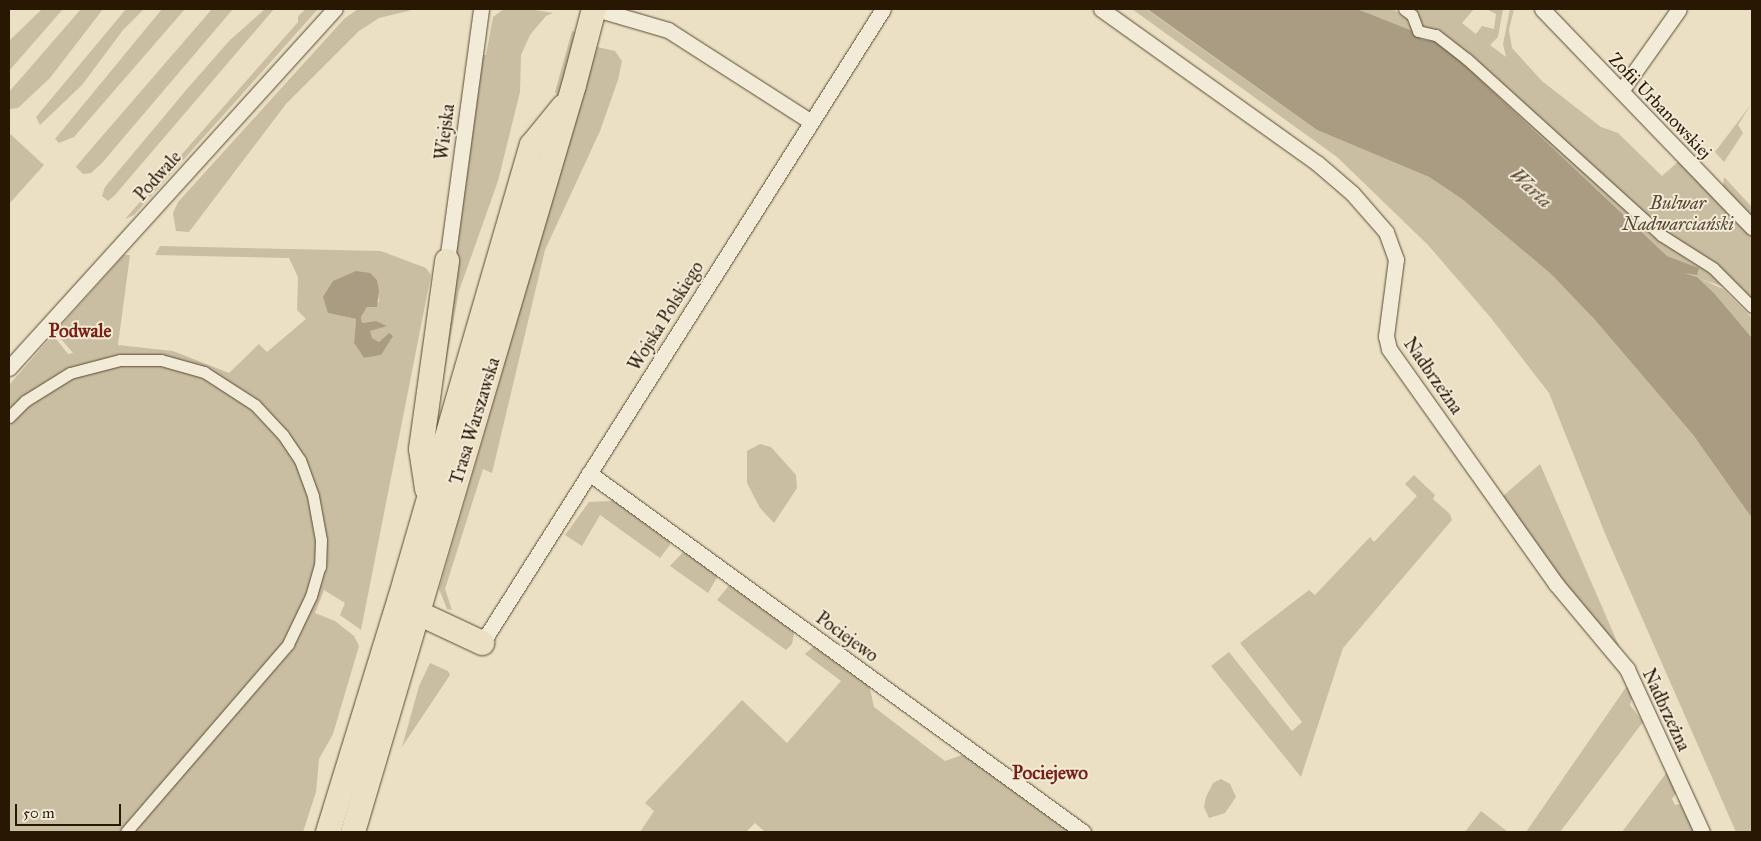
<!DOCTYPE html>
<html>
<head>
<meta charset="utf-8">
<style>
	body { margin:0 }
	#map { position:relative; width:1761px; height:841px; overflow:hidden; background:#ebe0c3; font-family:"IM FELL Great Primer",serif }
	div>[style] { position:absolute }
	.green>* { inset:0; background:#cabea2 }
	.water>* { inset:0; background:#a99c82 }
	.roads { filter:drop-shadow(0 0 1px #594933) drop-shadow(0 0 1px #594933) }
	.pedestrian>* { height:11px; margin:-5.5px; padding:0 5.5px; transform-origin:5.5px; border-radius:5.5px; background:#f2ebd8 }
	.minor>* { height:15px; margin:-7.5px; padding:0 7.5px; transform-origin:7.5px; border-radius:7.5px; background:#f2ebd8 }
	.primary>* { height:24px; margin:-12px; padding:0 12px; transform-origin:12px; border-radius:12px; background:#ebe0c3 }
	span { translate:-50% -50%; white-space:nowrap; text-align:center; line-height:1.15; -webkit-text-stroke:4px #f2ebd8; paint-order:stroke }
	.street-label { font-size:18px; color:#281703 }
	.park-label { font-size:18px; color:#594933; font-style:italic }
	.water-label { font-size:19px; color:#5c4c36; font-style:italic }
	.neighbourhood-label { font-size:19px; color:#7a1f14; font-weight:700 }
	.frame { position:absolute; inset:0; border:10px solid #281703; pointer-events:none }
	.scale { position:absolute; left:15px; top:804px; width:106px; height:22px; box-sizing:border-box; border:2px solid #281703; border-top:0; padding-left:6px; font-size:15px; line-height:18px; white-space:nowrap; color:#281703; -webkit-text-stroke:4px #f2ebd8; paint-order:stroke }
</style>
</head>
<body>
<div id="map">
	<div class="green">
		<i style="clip-path:polygon(42px 9px,63px 9px,9px 71px,9px 41px)"></i>
		<i style="clip-path:polygon(81px 9px,103px 9px,50px 78px,18px 108px,9px 109px,9px 92px)"></i>
		<i style="clip-path:polygon(126px 9px,144px 9px,123px 30px,82px 85px,40px 125px,36px 117px)"></i>
		<i style="clip-path:polygon(162px 9px,185px 9px,74px 137px,59px 143px,55px 139px)"></i>
		<i style="clip-path:polygon(212px 9px,233px 9px,102px 163px,91px 173px,83px 174px,76px 167px,85px 156px)"></i>
		<i style="clip-path:polygon(265px 9px,274px 9px,115px 195px,108px 201px,102px 196px,105px 187px,187px 89px,229px 41px)"></i>
		<i style="clip-path:polygon(306px 9px,318px 9px,134px 215px,125px 219px,298px 22px,298px 16px)"></i>
		<i style="clip-path:polygon(358px 9px,416px 9px,379px 18px,359px 31px,286px 104px,189px 232px,176px 231px,173px 213px,178px 202px,344px 19px)"></i>
		<i style="clip-path:polygon(529px 9px,553px 13px,546px 16px,530px 35px,521px 55px,520px 92px,498px 181px,459px 291px,434px 428px,447px 284px,456px 248px,480px 55px,486px 55px,493px 17px,504px 9px)"></i>
		<i style="clip-path:polygon(1132px 9px,1146px 9px,1317px 130px,1429px 177px,1462px 199px,1551px 274px,1595px 320px,1694px 436px,1733px 487px,1752px 518px,1752px 832px,1736px 832px,1606px 536px,1549px 393px,1491px 318px,1428px 245px,1337px 157px)"></i>
		<i style="clip-path:polygon(1357px 9px,1393px 9px,1404px 17px,1397px 9px,1474px 9px,1462px 23px,1476px 34px,1482px 26px,1494px 29px,1496px 14px,1486px 9px,1503px 9px,1498px 37px,1490px 45px,1506px 57px,1503px 44px,1510px 9px,1514px 9px,1509px 30px,1512px 48px,1542px 81px,1601px 127px,1618px 133px,1662px 176px,1680px 160px,1752px 235px,1752px 315px,1724px 287px,1701px 279px,1723px 289px,1752px 318px,1752px 338px,1715px 294px,1697px 277px,1684px 273px,1699px 268px,1667px 256px,1434px 42px)"></i>
		<i style="clip-path:polygon(572px 31px,580px 33px,558px 97px,555px 92px)"></i>
		<i style="clip-path:polygon(597px 47px,615px 51px,622px 61px,618px 80px,600px 131px,545px 250px,492px 473px,483px 469px,445px 589px,452px 610px,447px 609px,439px 589px)"></i>
		<i style="clip-path:polygon(1752px 103px,1738px 125px,1743px 133px,1724px 162px,1715px 152px)"></i>
		<i style="clip-path:polygon(9px 133px,44px 165px,9px 204px)"></i>
		<i style="clip-path:polygon(1724px 177px,1752px 207px,1752px 216px,1723px 186px)"></i>
		<i style="clip-path:polygon(evenodd,160px 246px,381px 251px,426px 268px,431px 275px,361px 630px,340px 615px,345px 603px,324px 590px,315px 613px,335px 621px,354px 636px,359px 646px,333px 734px,319px 759px,316px 792px,303px 832px,9px 832px,9px 385px,53px 335px,68px 354px,73px 353px,55px 332px,124px 255px,130px 255px,118px 345px,173px 351px,229px 373px,259px 344px,267px 352px,306px 319px,297px 310px,298px 277px,289px 258px,155px 255px,160px 246px,377px 280px,379px 302px,367px 307px,361px 317px,362px 323px,376px 321px,386px 326px,369px 331px,372px 338px,379px 342px,387px 337px,381px 355px,364px 358px,354px 343px,356px 319px,328px 313px,377px 280px)"></i>
		<i style="clip-path:polygon(760px 444px,771px 447px,796px 475px,797px 488px,774px 523px,760px 508px,747px 483px,747px 451px)"></i>
		<i style="clip-path:polygon(1540px 464px,1622px 653px,1570px 593px,1503px 496px)"></i>
		<i style="clip-path:polygon(1414px 475px,1435px 495px,1433px 499px,1450px 514px,1452px 520px,1343px 648px,1301px 777px,1211px 666px,1229px 652px,1292px 731px,1302px 722px,1240px 643px,1309px 590px,1315px 595px,1370px 537px,1374px 542px,1417px 496px,1405px 484px)"></i>
		<i style="clip-path:polygon(612px 497px,670px 538px,670px 545px,660px 558px,600px 515px,582px 546px,565px 535px,589px 502px,611px 501px)"></i>
		<i style="clip-path:polygon(685px 550px,719px 574px,708px 593px,670px 566px)"></i>
		<i style="clip-path:polygon(732px 582px,795px 629px,792px 644px,786px 650px,717px 600px)"></i>
		<i style="clip-path:polygon(814px 646px,869px 684px,874px 707px,945px 761px,965px 754px,1071px 832px,765px 832px,755px 823px,746px 832px,640px 832px,654px 811px,645px 803px,742px 700px,787px 743px,841px 681px,805px 654px)"></i>
		<i style="clip-path:polygon(430px 663px,448px 671px,450px 675px,402px 747px,419px 686px)"></i>
		<i style="clip-path:polygon(1629px 683px,1633px 695px,1630px 705px,1643px 722px,1560px 832px,1526px 832px)"></i>
		<i style="clip-path:polygon(1667px 772px,1676px 793px,1672px 799px,1675px 805px,1680px 804px,1694px 832px,1622px 832px)"></i>
		<i style="clip-path:polygon(1221px 779px,1230px 784px,1236px 797px,1225px 813px,1209px 818px,1204px 807px,1206px 797px,1213px 783px)"></i>
		<i style="clip-path:polygon(1481px 811px,1508px 832px,1509px 832px,1465px 832px)"></i>
	</div>
	<div class="water">
		<i style="clip-path:polygon(1147px 9px,1357px 9px,1410px 30px,1421px 39px,1437px 42px,1456px 57px,1667px 256px,1699px 268px,1697px 275px,1684px 273px,1697px 277px,1715px 294px,1752px 338px,1752px 518px,1694px 436px,1595px 320px,1551px 274px,1462px 199px,1429px 177px,1317px 130px)"></i>
		<i style="clip-path:polygon(356px 271px,370px 273px,377px 280px,379px 291px,377px 307px,367px 307px,361px 317px,362px 323px,376px 321px,387px 326px,370px 331px,372px 338px,379px 342px,389px 333px,393px 336px,381px 355px,364px 358px,354px 343px,356px 319px,328px 313px,323px 297px,333px 281px)"></i>
	</div>
	<div class="roads">
		<div class="pedestrian">
			<i style="left:1404px;top:9px;width:10px;rotate:37deg"></i>
			<i style="left:1412px;top:15px;width:17px;rotate:69deg"></i>
			<i style="left:1418px;top:31px;width:18px;rotate:13deg"></i>
			<i style="left:1436px;top:35px;width:39px;rotate:38deg"></i>
			<i style="left:1467px;top:59px;width:262px;rotate:42.2deg"></i>
			<i style="left:1661px;top:235px;width:62px;rotate:32.4deg"></i>
			<i style="left:1713px;top:268px;width:55px;rotate:45deg"></i>
			<i style="left:9px;top:417px;width:23px;rotate:-45deg"></i>
			<i style="left:25px;top:401px;width:53px;rotate:-31.9deg"></i>
			<i style="left:70px;top:373px;width:52px;rotate:-14.6deg"></i>
			<i style="left:120px;top:360px;width:41px"></i>
			<i style="left:161px;top:360px;width:45px;rotate:15.6deg"></i>
			<i style="left:204px;top:372px;width:61px;rotate:32.9deg"></i>
			<i style="left:255px;top:405px;width:41px;rotate:47deg"></i>
			<i style="left:283px;top:435px;width:30px;rotate:56deg"></i>
			<i style="left:300px;top:460px;width:38px;rotate:70deg"></i>
			<i style="left:313px;top:496px;width:45px;rotate:79.7deg"></i>
			<i style="left:321px;top:540px;width:27px;rotate:92deg"></i>
			<i style="left:126px;top:832px;width:248px;rotate:-49.2deg"></i>
			<i style="left:288px;top:644px;width:53px;rotate:-64.4deg"></i>
			<i style="left:311px;top:596px;width:32px;rotate:-74deg"></i>
		</div>
		<div class="minor">
			<i style="left:596px;top:9px;width:75px;rotate:16.3deg"></i>
			<i style="left:668px;top:30px;width:169px;rotate:32.7deg"></i>
			<i style="left:1101px;top:9px;width:265px;rotate:35.5deg"></i>
			<i style="left:1317px;top:163px;width:46px;rotate:40.6deg"></i>
			<i style="left:1352px;top:193px;width:52px;rotate:48.9deg"></i>
			<i style="left:1386px;top:232px;width:29px;rotate:70deg"></i>
			<i style="left:1396px;top:259px;width:78px;rotate:97.4deg"></i>
			<i style="left:1386px;top:336px;width:13px;rotate:77deg"></i>
			<i style="left:1389px;top:349px;width:288px;rotate:54.6deg"></i>
			<i style="left:1556px;top:584px;width:111px;rotate:50.1deg"></i>
			<i style="left:1627px;top:669px;width:179px;rotate:65.3deg"></i>
			<i style="left:1542px;top:9px;width:303px;rotate:46.1deg"></i>
			<i style="left:1621px;top:91px;width:100px;rotate:-54.7deg"></i>
			<i style="left:447px;top:261px;width:254px;rotate:-82.3deg"></i>
			<i style="left:9px;top:368px;width:485px;rotate:-47.8deg"></i>
			<i style="left:589px;top:473px;width:611px;rotate:36.01deg"></i>
			<i style="left:482px;top:643px;width:750px;rotate:-57.69deg"></i>
		</div>
		<div class="primary">
			<i style="left:427px;top:489px;width:40px;rotate:-98.5deg"></i>
			<i style="left:421px;top:449px;width:190px;rotate:-82.1deg"></i>
			<i style="left:412px;top:599px;width:15px;rotate:67deg"></i>
			<i style="left:418px;top:613px;width:71px;rotate:25.1deg"></i>
			<i style="left:328px;top:832px;width:263px;rotate:-72.9deg"></i>
			<i style="left:405px;top:581px;width:454px;rotate:-73.8deg"></i>
			<i style="left:532px;top:145px;width:49px;rotate:-50.8deg"></i>
			<i style="left:353px;top:832px;width:779px;rotate:-73.52deg"></i>
			<i style="left:574px;top:85px;width:79px;rotate:-75.3deg"></i>
		</div>
	</div>
	<div class="street-label">
		<span style="left:1660px;top:106px;rotate:46deg">Zofii Urbanowskiej</span>
		<span style="left:445px;top:132px;rotate:-83deg">Wiejska</span>
		<span style="left:158px;top:176px;rotate:-48deg">Podwale</span>
		<span style="left:666px;top:316px;rotate:-58deg">Wojska Polskiego</span>
		<span style="left:1433px;top:376px;rotate:55deg">Nadbrzeżna</span>
		<span style="left:475px;top:421px;rotate:-73deg">Trasa Warszawska</span>
		<span style="left:847px;top:637px;rotate:36deg">Pociejewo</span>
		<span style="left:1666px;top:710px;rotate:65deg">Nadbrzeżna</span>
	</div>
	<div class="park-label">
		<span style="left:1678px;top:214px">Bulwar<br>Nadwarciański</span>
	</div>
	<div class="water-label">
		<span style="left:1531px;top:188px;rotate:43deg">Warta</span>
	</div>
	<div class="neighbourhood-label">
		<span style="left:80px;top:331px">Podwale</span>
		<span style="left:1050px;top:773px">Pociejewo</span>
	</div>
	<div class="frame"></div>
	<div class="scale">50 m</div>
</div>
</body>
</html>
